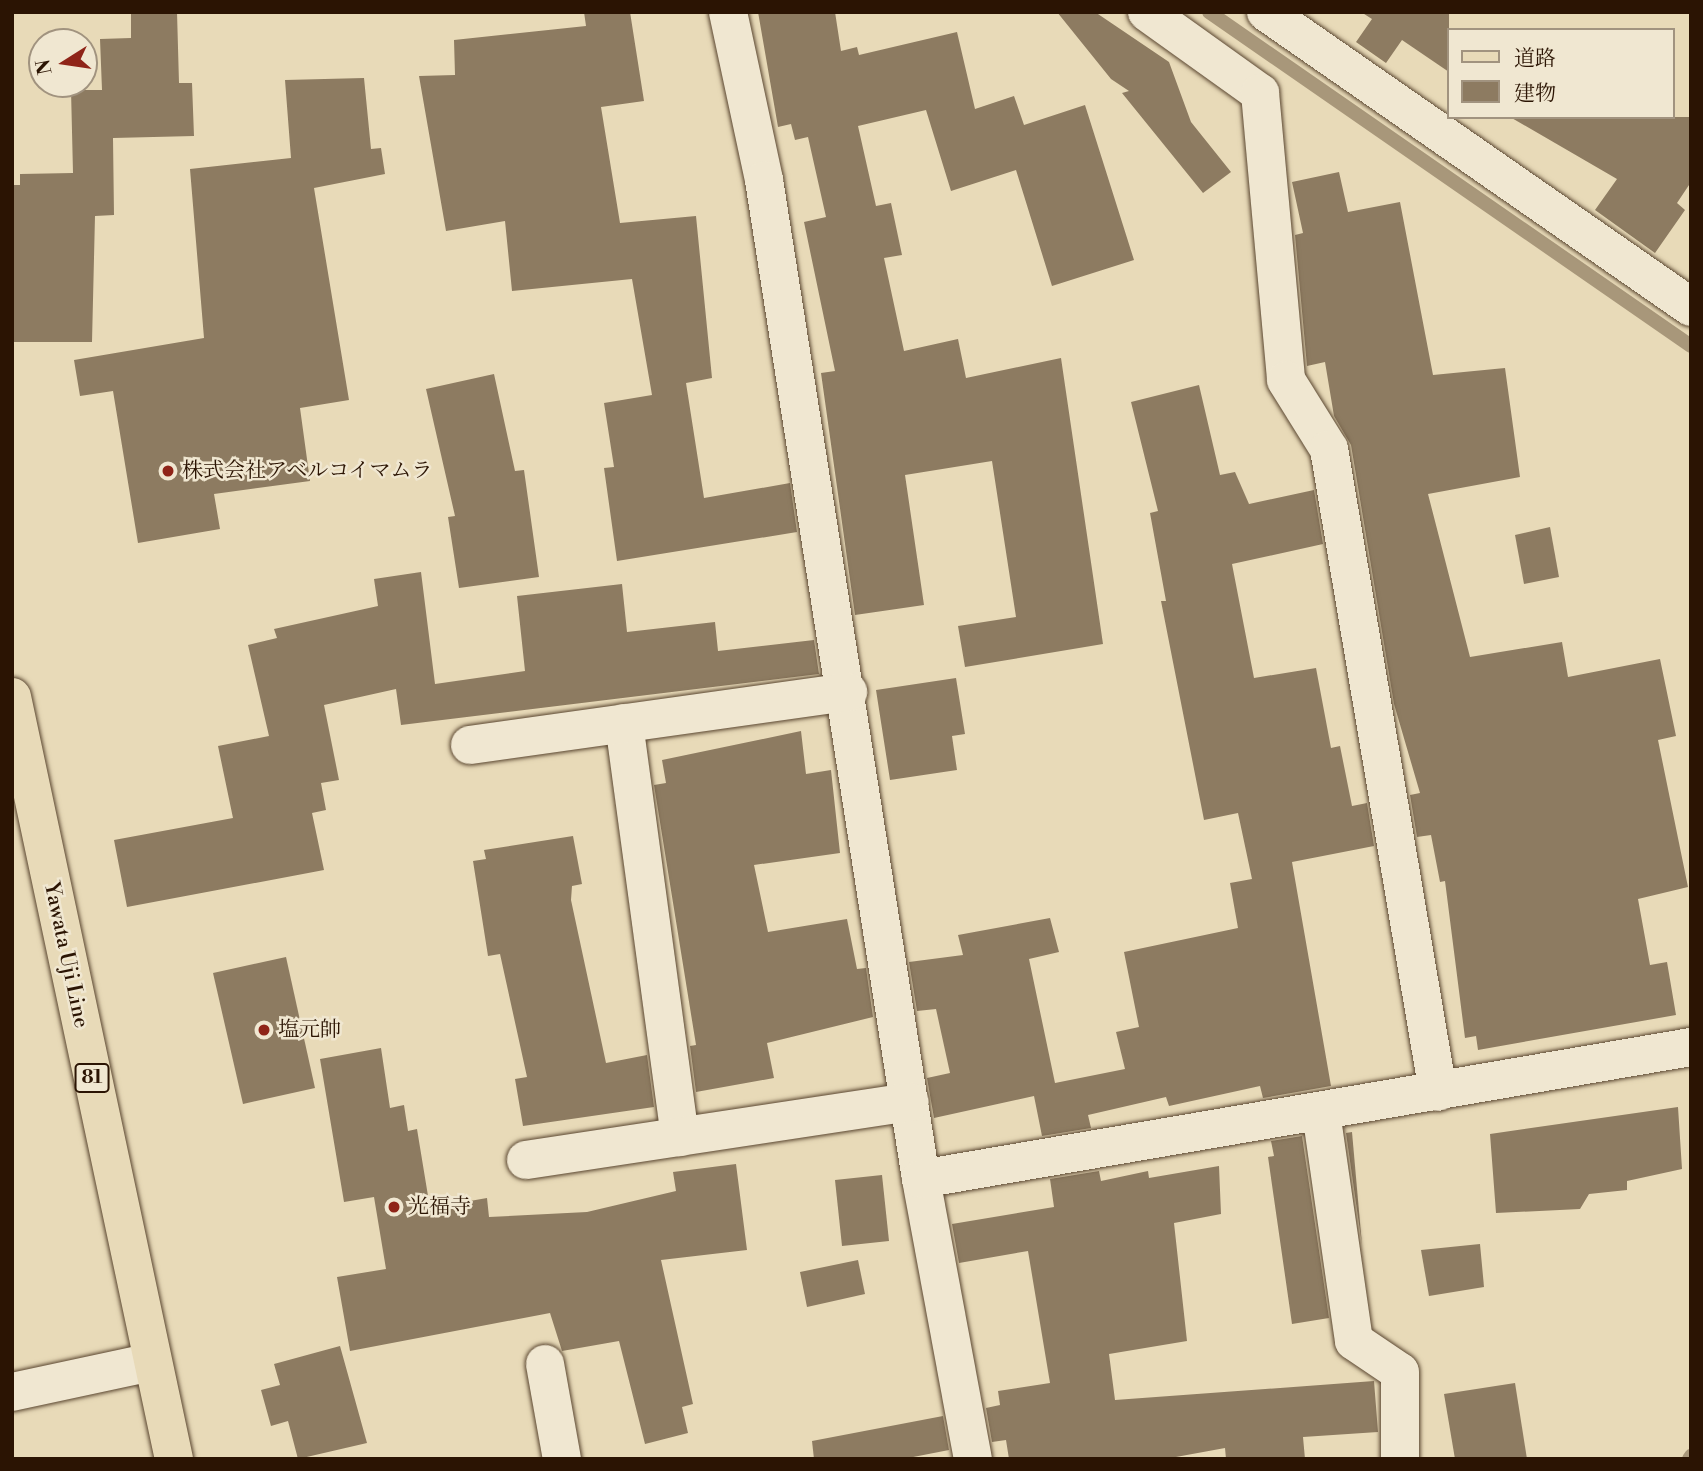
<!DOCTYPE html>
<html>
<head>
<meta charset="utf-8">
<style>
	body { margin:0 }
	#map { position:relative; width:1703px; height:1471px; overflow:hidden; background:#e8dab8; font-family:"Libre Bodoni","Noto Serif JP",serif }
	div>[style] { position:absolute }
	.stream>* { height:14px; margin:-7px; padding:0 7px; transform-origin:7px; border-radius:7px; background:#a8977a }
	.building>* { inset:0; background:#8d7b61 }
	.roads { filter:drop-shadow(0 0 2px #5a4630) drop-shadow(0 0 2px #5a4630) }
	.minor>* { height:38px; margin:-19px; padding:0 19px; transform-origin:19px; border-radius:19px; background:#f0e7d1 }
	.primary>* { height:38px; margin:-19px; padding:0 19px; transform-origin:19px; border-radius:19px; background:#e8dab8 }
	.dots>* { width:19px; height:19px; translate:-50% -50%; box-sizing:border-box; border:4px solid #f0e7d1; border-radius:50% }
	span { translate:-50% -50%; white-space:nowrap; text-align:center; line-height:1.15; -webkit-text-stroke:5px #f0e7d1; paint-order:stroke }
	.shield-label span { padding:2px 5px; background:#f0e7d1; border:2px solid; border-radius:5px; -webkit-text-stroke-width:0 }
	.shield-label { font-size:19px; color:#2b1403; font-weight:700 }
	.poi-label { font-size:21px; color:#2b1403 }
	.left { translate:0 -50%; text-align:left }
	.street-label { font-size:21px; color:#2b1403 }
	.frame { position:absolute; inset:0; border:14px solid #2b1403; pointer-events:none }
	.legend { position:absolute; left:1447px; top:28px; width:228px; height:91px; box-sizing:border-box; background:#f0e7d1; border:2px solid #a1937f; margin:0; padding:9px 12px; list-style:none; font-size:21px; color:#2b1403 }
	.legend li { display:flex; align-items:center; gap:14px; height:35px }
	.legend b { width:35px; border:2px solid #a1937f }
	.north { position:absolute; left:28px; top:28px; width:70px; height:70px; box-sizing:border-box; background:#f0e7d1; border:2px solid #a1937f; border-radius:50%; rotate:258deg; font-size:19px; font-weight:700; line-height:28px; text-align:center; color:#2b1403 }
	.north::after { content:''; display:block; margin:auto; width:24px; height:32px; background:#8f2418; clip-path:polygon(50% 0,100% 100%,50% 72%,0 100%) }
</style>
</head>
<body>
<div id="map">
	<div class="stream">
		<i style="left:1209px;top:12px;width:586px;rotate:34.72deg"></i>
		<i style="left:1689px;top:1459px;width:4px;rotate:-56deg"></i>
	</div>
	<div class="building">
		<i style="clip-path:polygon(131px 12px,177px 12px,179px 83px,192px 83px,194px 136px,113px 138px,114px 215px,95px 216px,92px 342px,12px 342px,12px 185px,20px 185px,20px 174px,73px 173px,71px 90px,102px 90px,100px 39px,131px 38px)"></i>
		<i style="clip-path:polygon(584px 12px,630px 12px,644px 101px,601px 107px,620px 223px,696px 216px,712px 378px,686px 383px,704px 498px,790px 483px,797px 532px,617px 561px,604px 468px,614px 467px,604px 403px,652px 395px,632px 279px,512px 291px,505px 221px,446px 231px,419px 76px,455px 75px,454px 40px,586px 26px)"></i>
		<i style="clip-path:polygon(758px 12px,835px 12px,841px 51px,857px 47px,859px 55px,957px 32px,975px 109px,1014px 96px,1024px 125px,1085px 105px,1134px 260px,1052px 286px,1016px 170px,951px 191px,926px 110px,858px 126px,876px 206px,891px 203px,902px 255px,884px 258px,904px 351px,958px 339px,966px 378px,1061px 358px,1103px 644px,965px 667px,958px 626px,1016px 617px,992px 461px,905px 475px,924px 605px,855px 615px,821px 373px,835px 371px,804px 222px,826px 217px,808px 137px,795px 140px,791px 124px,778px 127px)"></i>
		<i style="clip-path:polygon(1057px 12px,1095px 12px,1169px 62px,1191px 122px,1231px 172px,1203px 193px,1122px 93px,1129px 91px,1111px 79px)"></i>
		<i style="clip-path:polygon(1361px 12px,1449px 12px,1449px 72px,1402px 40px,1386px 63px,1356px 42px,1372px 19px)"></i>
		<i style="clip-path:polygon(364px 78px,371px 149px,381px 148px,385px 174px,314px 188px,349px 400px,300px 408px,310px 481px,214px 494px,220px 529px,138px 543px,113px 391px,80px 396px,74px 360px,204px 338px,190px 169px,291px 158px,285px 80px)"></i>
		<i style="clip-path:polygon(1510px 117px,1691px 117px,1691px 182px,1677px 203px,1685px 210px,1655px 253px,1595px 210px,1617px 179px)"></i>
		<i style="clip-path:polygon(1339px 172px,1348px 212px,1400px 202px,1433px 375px,1505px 368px,1520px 477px,1428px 494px,1470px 657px,1562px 642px,1568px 677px,1660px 659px,1676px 736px,1658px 740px,1688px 887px,1638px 899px,1650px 965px,1667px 962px,1676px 1015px,1478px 1050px,1476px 1036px,1465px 1038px,1445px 881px,1440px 882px,1431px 835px,1417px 837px,1410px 795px,1420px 793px,1394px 704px,1351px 445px,1334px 416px,1325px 362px,1307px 366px,1295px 235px,1303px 233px,1292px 182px)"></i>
		<i style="clip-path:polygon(494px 374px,515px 471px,524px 470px,539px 577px,459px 588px,448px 517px,455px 516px,426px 389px)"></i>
		<i style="clip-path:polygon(1199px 385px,1220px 475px,1235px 472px,1249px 504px,1314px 490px,1323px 544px,1232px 564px,1254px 678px,1316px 668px,1331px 748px,1340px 746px,1352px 806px,1367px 803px,1374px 846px,1292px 862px,1331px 1086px,1263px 1098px,1260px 1086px,1169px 1106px,1166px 1097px,1088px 1115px,1091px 1128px,1042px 1136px,1034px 1096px,934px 1118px,927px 1078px,950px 1073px,936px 1009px,917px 1011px,909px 962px,963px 955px,958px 935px,1050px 918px,1059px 952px,1029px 959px,1055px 1083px,1125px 1069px,1116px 1032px,1139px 1027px,1124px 952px,1238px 928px,1230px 883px,1252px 879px,1238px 813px,1204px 820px,1161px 601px,1166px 601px,1150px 513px,1158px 511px,1131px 402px)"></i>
		<i style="clip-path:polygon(1550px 527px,1559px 577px,1524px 584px,1515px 535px)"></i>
		<i style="clip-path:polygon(421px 572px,435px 684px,525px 671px,517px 596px,622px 584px,627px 632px,715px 622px,718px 651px,814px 640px,819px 674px,401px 725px,396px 689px,324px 705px,339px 780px,321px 783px,326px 810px,312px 813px,324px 870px,127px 907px,114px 840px,233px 818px,218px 746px,269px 736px,248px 645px,277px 638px,274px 629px,378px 606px,374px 579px)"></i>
		<i style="clip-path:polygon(956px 678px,965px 734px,952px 736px,957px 770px,890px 780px,876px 690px)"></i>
		<i style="clip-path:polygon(801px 731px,806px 774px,831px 770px,840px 853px,754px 865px,768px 932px,847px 919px,857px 969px,866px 968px,873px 1017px,767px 1043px,774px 1078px,696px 1092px,690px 1046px,696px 1045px,654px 785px,666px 783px,662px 760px)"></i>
		<i style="clip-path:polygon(573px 836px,582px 884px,572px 886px,571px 900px,606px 1063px,647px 1055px,654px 1107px,523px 1126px,515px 1079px,527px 1077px,500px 954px,488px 956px,473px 861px,486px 859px,484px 850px)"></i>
		<i style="clip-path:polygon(286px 957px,315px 1088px,243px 1104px,213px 973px)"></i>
		<i style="clip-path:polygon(381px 1048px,390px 1108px,404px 1105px,408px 1131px,417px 1129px,430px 1208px,487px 1198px,489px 1217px,587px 1212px,676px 1191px,673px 1172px,736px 1164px,747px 1250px,661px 1260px,693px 1404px,682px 1407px,688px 1433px,645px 1444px,619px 1341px,562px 1351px,550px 1313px,350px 1351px,337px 1277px,386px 1269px,374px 1197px,344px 1202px,320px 1059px)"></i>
		<i style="clip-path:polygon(1678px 1107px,1682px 1169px,1627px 1181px,1627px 1190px,1589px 1194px,1580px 1209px,1496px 1213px,1490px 1134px)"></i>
		<i style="clip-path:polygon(1352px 1132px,1362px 1245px,1346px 1133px)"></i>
		<i style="clip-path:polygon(1302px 1136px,1329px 1318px,1292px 1324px,1268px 1157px,1274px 1156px,1271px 1141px)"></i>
		<i style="clip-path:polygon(1219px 1166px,1221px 1214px,1174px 1223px,1187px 1341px,1109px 1354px,1115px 1400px,1374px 1381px,1378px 1432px,1303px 1437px,1305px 1459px,1226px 1459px,1225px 1448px,1165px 1459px,1009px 1459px,1006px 1440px,992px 1442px,986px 1408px,1000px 1405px,998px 1391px,1050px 1383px,1028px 1251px,959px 1263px,952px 1224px,1054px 1207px,1050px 1179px,1099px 1171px,1101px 1181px,1148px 1171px,1149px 1178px)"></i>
		<i style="clip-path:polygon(882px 1175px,889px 1241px,842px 1246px,835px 1180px)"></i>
		<i style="clip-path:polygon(1480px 1244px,1484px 1287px,1429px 1296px,1421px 1250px)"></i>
		<i style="clip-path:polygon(858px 1260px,865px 1294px,807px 1307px,800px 1272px)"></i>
		<i style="clip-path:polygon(340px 1346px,367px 1443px,298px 1459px,288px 1421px,271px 1426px,261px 1390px,280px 1385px,274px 1364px)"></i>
		<i style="clip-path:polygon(1515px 1383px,1527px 1459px,1455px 1459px,1444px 1394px)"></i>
		<i style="clip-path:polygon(943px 1416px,949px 1450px,903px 1459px,814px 1459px,812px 1441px)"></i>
	</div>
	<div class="roads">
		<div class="minor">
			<i style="left:728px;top:12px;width:172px;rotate:77.9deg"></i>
			<i style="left:764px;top:180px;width:1011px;rotate:81.07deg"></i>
			<i style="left:921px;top:1179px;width:285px;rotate:79.5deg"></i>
			<i style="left:1147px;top:12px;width:139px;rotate:35.6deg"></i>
			<i style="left:1260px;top:93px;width:288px;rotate:84.8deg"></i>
			<i style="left:1286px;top:380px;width:81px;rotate:58.1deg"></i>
			<i style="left:1329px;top:449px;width:652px;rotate:80.38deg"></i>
			<i style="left:1266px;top:12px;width:517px;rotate:34.77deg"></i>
			<i style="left:624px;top:723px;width:418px;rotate:82.3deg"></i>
			<i style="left:470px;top:745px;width:382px;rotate:-8deg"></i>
			<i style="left:1321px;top:1112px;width:231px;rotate:81.8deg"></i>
			<i style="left:1354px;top:1341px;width:55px;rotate:34deg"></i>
			<i style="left:1400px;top:1372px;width:87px;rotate:90deg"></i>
			<i style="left:526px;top:1160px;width:388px;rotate:-8.6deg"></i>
			<i style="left:921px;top:1179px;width:781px;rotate:-9.73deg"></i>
			<i style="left:545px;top:1364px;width:97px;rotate:79.9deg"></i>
			<i style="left:12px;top:1392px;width:143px;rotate:-12.1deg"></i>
		</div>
		<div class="primary">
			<i style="left:12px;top:697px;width:779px;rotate:78deg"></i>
		</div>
	</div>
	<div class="dots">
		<i style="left:168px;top:471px;background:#8f2418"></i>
		<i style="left:264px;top:1030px;background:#8f2418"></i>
		<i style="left:394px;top:1207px;background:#8f2418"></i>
	</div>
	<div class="shield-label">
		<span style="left:92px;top:1078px">81</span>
	</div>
	<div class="poi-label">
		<span class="left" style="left:182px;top:471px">株式会社アベルコイマムラ</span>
		<span class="left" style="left:278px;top:1030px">塩元帥</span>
		<span class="left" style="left:408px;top:1207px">光福寺</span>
	</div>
	<div class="street-label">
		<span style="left:66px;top:955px;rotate:78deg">Yawata Uji Line</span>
	</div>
	<div class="frame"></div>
	<ul class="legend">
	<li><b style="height:9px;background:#e8dab8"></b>道路</li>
	<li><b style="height:19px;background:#8d7b61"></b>建物</li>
	</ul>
	<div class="north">N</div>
</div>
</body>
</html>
